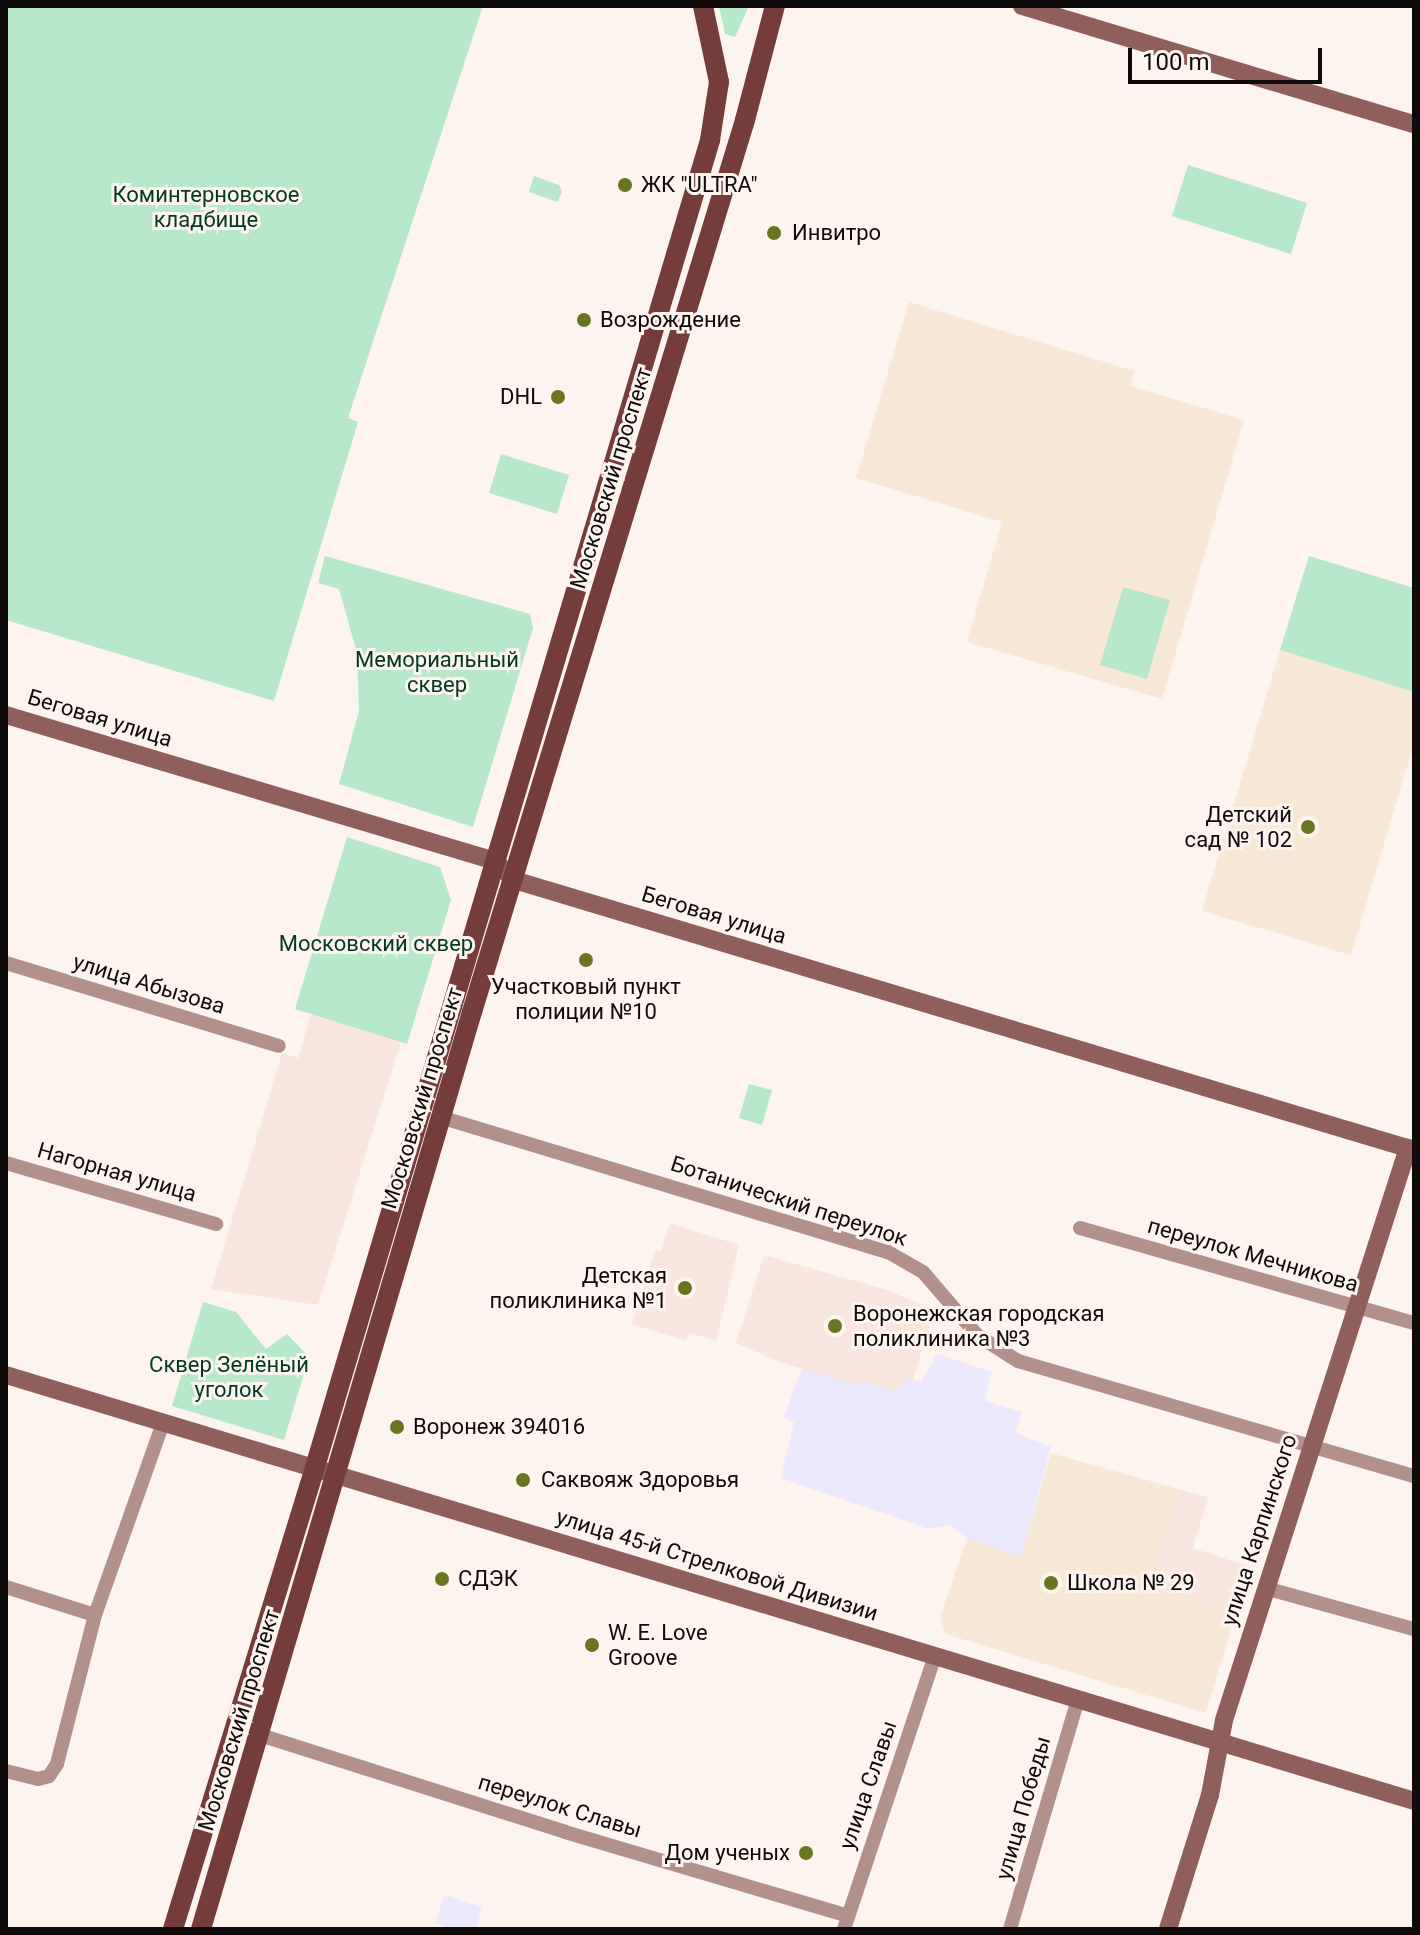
<!DOCTYPE html>
<html>
<head>
<meta charset="utf-8">
<style>
	body { margin:0 }
	#map { position:relative; width:1420px; height:1935px; overflow:hidden; background:#fdf3ef; font-family:Roboto,sans-serif }
	div>[style] { position:absolute }
	.built>* { inset:0; background:#f9e7df }
	.industrial>* { inset:0; background:#ece8fe }
	.education>* { inset:0; background:#f8e9d6 }
	.green>* { inset:0; background:#b6e8c9 }
	.street>* { height:14px; margin:-7px; padding:0 7px; transform-origin:7px; border-radius:7px; background:#b2908c }
	.secondary>* { height:18px; margin:-9px; padding:0 9px; transform-origin:9px; border-radius:9px; background:#8f5f5b }
	.primary>* { height:20px; margin:-10px; padding:0 10px; transform-origin:10px; border-radius:10px; background:#753d39 }
	.dots>* { width:22px; height:22px; translate:-50% -50%; box-sizing:border-box; border:4px solid #fdf3ef; border-radius:50% }
	span { translate:-50% -50%; white-space:nowrap; text-align:center; line-height:1.15; -webkit-text-stroke:6px #fdf3ef; paint-order:stroke }
	.poi-label { font-size:22px; color:#0f0b0a }
	.left { translate:0 -50%; text-align:left }
	.right { translate:-100% -50%; text-align:right }
	.park-label { font-size:22px; color:#003a20 }
	.street-label { font-size:22px; color:#0f0b0a }
	.frame { position:absolute; inset:0; border:8px solid #0f0b0a; pointer-events:none }
	.scale { position:absolute; left:1128px; top:48px; width:194px; height:36px; box-sizing:border-box; border:4px solid #0f0b0a; border-top:0; padding-left:10px; font-size:24px; line-height:28px; white-space:nowrap; color:#0f0b0a; -webkit-text-stroke:6px #fdf3ef; paint-order:stroke }
</style>
</head>
<body>
<div id="map">
	<div class="built">
		<i style="clip-path:polygon(311px 1014px,401px 1042px,318px 1305px,211px 1289px,282px 1053px,298px 1058px)"></i>
		<i style="clip-path:polygon(670px 1223px,739px 1245px,716px 1341px,689px 1333px,686px 1341px,632px 1324px,655px 1250px,661px 1252px)"></i>
		<i style="clip-path:polygon(764px 1255px,887px 1290px,934px 1310px,913px 1380px,908px 1378px,895px 1392px,864px 1381px,858px 1385px,779px 1362px,736px 1343px)"></i>
		<i style="clip-path:polygon(1178px 1489px,1208px 1497px,1193px 1548px,1251px 1567px,1236px 1613px,1148px 1587px)"></i>
	</div>
	<div class="industrial">
		<i style="clip-path:polygon(937px 1354px,992px 1372px,985px 1401px,1022px 1412px,1016px 1433px,1051px 1447px,1021px 1557px,967px 1538px,949px 1525px,929px 1529px,781px 1478px,794px 1422px,784px 1417px,802px 1368px,858px 1385px,863px 1381px,895px 1392px,908px 1378px,921px 1382px)"></i>
		<i style="clip-path:polygon(444px 1895px,482px 1907px,476px 1929px,453px 1929px,435px 1923px)"></i>
	</div>
	<div class="education">
		<i style="clip-path:polygon(909px 302px,1134px 371px,1130px 386px,1244px 420px,1162px 699px,967px 642px,1002px 522px,856px 478px)"></i>
		<i style="clip-path:polygon(1280px 650px,1414px 692px,1414px 743px,1351px 955px,1202px 911px)"></i>
		<i style="clip-path:polygon(1051px 1453px,1178px 1489px,1148px 1587px,1236px 1613px,1206px 1713px,945px 1634px,940px 1617px,967px 1538px,1021px 1557px)"></i>
	</div>
	<div class="green">
		<i style="clip-path:polygon(6px 6px,483px 6px,348px 418px,358px 422px,274px 701px,6px 620px)"></i>
		<i style="clip-path:polygon(719px 6px,749px 6px,735px 37px,725px 34px)"></i>
		<i style="clip-path:polygon(1188px 165px,1307px 203px,1291px 254px,1172px 216px)"></i>
		<i style="clip-path:polygon(534px 176px,559px 185px,562px 191px,558px 202px,529px 192px)"></i>
		<i style="clip-path:polygon(501px 454px,569px 475px,557px 514px,489px 493px)"></i>
		<i style="clip-path:polygon(325px 556px,530px 614px,533px 628px,473px 827px,339px 784px,359px 711px,357px 653px,339px 589px,318px 583px)"></i>
		<i style="clip-path:polygon(1309px 556px,1414px 588px,1414px 692px,1280px 650px)"></i>
		<i style="clip-path:polygon(1123px 587px,1170px 600px,1147px 679px,1100px 665px)"></i>
		<i style="clip-path:polygon(347px 837px,440px 867px,451px 900px,407px 1044px,295px 1009px)"></i>
		<i style="clip-path:polygon(749px 1084px,772px 1090px,762px 1125px,739px 1118px)"></i>
		<i style="clip-path:polygon(203px 1302px,236px 1312px,266px 1349px,287px 1334px,309px 1357px,284px 1440px,172px 1406px)"></i>
	</div>
	<div class="street">
		<i style="left:6px;top:963px;width:285px;rotate:16.9deg"></i>
		<i style="left:440px;top:1117px;width:468px;rotate:16.8deg"></i>
		<i style="left:888px;top:1252px;width:40px;rotate:29.7deg"></i>
		<i style="left:923px;top:1272px;width:83px;rotate:49.4deg"></i>
		<i style="left:977px;top:1335px;width:49px;rotate:32.4deg"></i>
		<i style="left:1018px;top:1361px;width:412px;rotate:16.2deg"></i>
		<i style="left:6px;top:1163px;width:219px;rotate:16.2deg"></i>
		<i style="left:1080px;top:1228px;width:347px;rotate:15.9deg"></i>
		<i style="left:6px;top:1587px;width:93px;rotate:17.5deg"></i>
		<i style="left:1265px;top:1588px;width:155px;rotate:15.4deg"></i>
		<i style="left:260px;top:1735px;width:320px;rotate:17.6deg"></i>
		<i style="left:565px;top:1832px;width:295px;rotate:16.5deg"></i>
		<i style="left:6px;top:1771px;width:33px;rotate:14deg"></i>
		<i style="left:38px;top:1779px;width:11px;rotate:-15deg"></i>
		<i style="left:49px;top:1776px;width:14px;rotate:-56deg"></i>
		<i style="left:57px;top:1764px;width:154px;rotate:-75.7deg"></i>
		<i style="left:95px;top:1615px;width:204px;rotate:-70.5deg"></i>
		<i style="left:844px;top:1929px;width:288px;rotate:-71.6deg"></i>
		<i style="left:1010px;top:1929px;width:239px;rotate:-73.5deg"></i>
	</div>
	<div class="secondary">
		<i style="left:1022px;top:6px;width:409px;rotate:16.8deg"></i>
		<i style="left:6px;top:715px;width:510px;rotate:16.62deg"></i>
		<i style="left:495px;top:861px;width:27px;rotate:45deg"></i>
		<i style="left:514px;top:880px;width:940px;rotate:16.7deg"></i>
		<i style="left:6px;top:1375px;width:1471px;rotate:16.83deg"></i>
		<i style="left:1168px;top:1929px;width:140px;rotate:-72.6deg"></i>
		<i style="left:1210px;top:1795px;width:76px;rotate:-79.4deg"></i>
		<i style="left:1224px;top:1720px;width:601px;rotate:-72.17deg"></i>
	</div>
	<div class="primary">
		<i style="left:173px;top:1929px;width:483px;rotate:-72.9deg"></i>
		<i style="left:315px;top:1467px;width:1385px;rotate:-73.42deg"></i>
		<i style="left:710px;top:140px;width:59px;rotate:-81.2deg"></i>
		<i style="left:719px;top:82px;width:78px;rotate:-101.9deg"></i>
		<i style="left:201px;top:1929px;width:956px;rotate:-73.54deg"></i>
		<i style="left:472px;top:1012px;width:933px;rotate:-72.98deg"></i>
		<i style="left:745px;top:120px;width:118px;rotate:-75.3deg"></i>
	</div>
	<div class="dots">
		<i style="left:625px;top:185px;background:#697520"></i>
		<i style="left:774px;top:233px;background:#697520"></i>
		<i style="left:584px;top:320px;background:#697520"></i>
		<i style="left:558px;top:397px;background:#697520"></i>
		<i style="left:1308px;top:827px;background:#697520"></i>
		<i style="left:586px;top:960px;background:#697520"></i>
		<i style="left:685px;top:1288px;background:#697520"></i>
		<i style="left:835px;top:1326px;background:#697520"></i>
		<i style="left:397px;top:1427px;background:#697520"></i>
		<i style="left:523px;top:1480px;background:#697520"></i>
		<i style="left:442px;top:1579px;background:#697520"></i>
		<i style="left:1051px;top:1583px;background:#697520"></i>
		<i style="left:592px;top:1645px;background:#697520"></i>
		<i style="left:806px;top:1853px;background:#697520"></i>
	</div>
	<div class="poi-label">
		<span class="left" style="left:641px;top:185px">ЖК "ULTRA"</span>
		<span class="left" style="left:792px;top:233px">Инвитро</span>
		<span class="left" style="left:600px;top:320px">Возрождение</span>
		<span class="right" style="left:542px;top:397px">DHL</span>
		<span class="right" style="left:1292px;top:827px">Детский<br>сад № 102</span>
		<span style="left:586px;top:999px">Участковый пункт<br>полиции №10</span>
		<span class="right" style="left:667px;top:1288px">Детская<br>поликлиника №1</span>
		<span class="left" style="left:853px;top:1326px">Воронежская городская<br>поликлиника №3</span>
		<span class="left" style="left:413px;top:1427px">Воронеж 394016</span>
		<span class="left" style="left:541px;top:1480px">Саквояж Здоровья</span>
		<span class="left" style="left:458px;top:1579px">СДЭК</span>
		<span class="left" style="left:1067px;top:1583px">Школа № 29</span>
		<span class="left" style="left:608px;top:1645px">W. E. Love<br>Groove</span>
		<span class="right" style="left:790px;top:1853px">Дом ученых</span>
	</div>
	<div class="park-label">
		<span style="left:206px;top:207px">Коминтерновское<br>кладбище</span>
		<span style="left:437px;top:672px">Мемориальный<br>сквер</span>
		<span style="left:376px;top:944px">Московский сквер</span>
		<span style="left:229px;top:1377px">Сквер Зелёный<br>уголок</span>
	</div>
	<div class="street-label">
		<span style="left:611px;top:478px;rotate:-73deg">Московский проспект</span>
		<span style="left:100px;top:718px;rotate:17deg">Беговая улица</span>
		<span style="left:714px;top:915px;rotate:17deg">Беговая улица</span>
		<span style="left:149px;top:984px;rotate:17deg">улица Абызова</span>
		<span style="left:422px;top:1098px;rotate:-73deg">Московский проспект</span>
		<span style="left:117px;top:1172px;rotate:16deg">Нагорная улица</span>
		<span style="left:789px;top:1201px;rotate:18deg">Ботанический переулок</span>
		<span style="left:1253px;top:1255px;rotate:16deg">переулок Мечникова</span>
		<span style="left:1259px;top:1530px;rotate:-72deg">улица Карпинского</span>
		<span style="left:717px;top:1565px;rotate:17deg">улица 45-й Стрелковой Дивизии</span>
		<span style="left:239px;top:1720px;rotate:-73deg">Московский проспект</span>
		<span style="left:868px;top:1785px;rotate:-71deg">улица Славы</span>
		<span style="left:560px;top:1806px;rotate:17deg">переулок Славы</span>
		<span style="left:1023px;top:1808px;rotate:-74deg">улица Победы</span>
	</div>
	<div class="frame"></div>
	<div class="scale">100 m</div>
</div>
</body>
</html>
